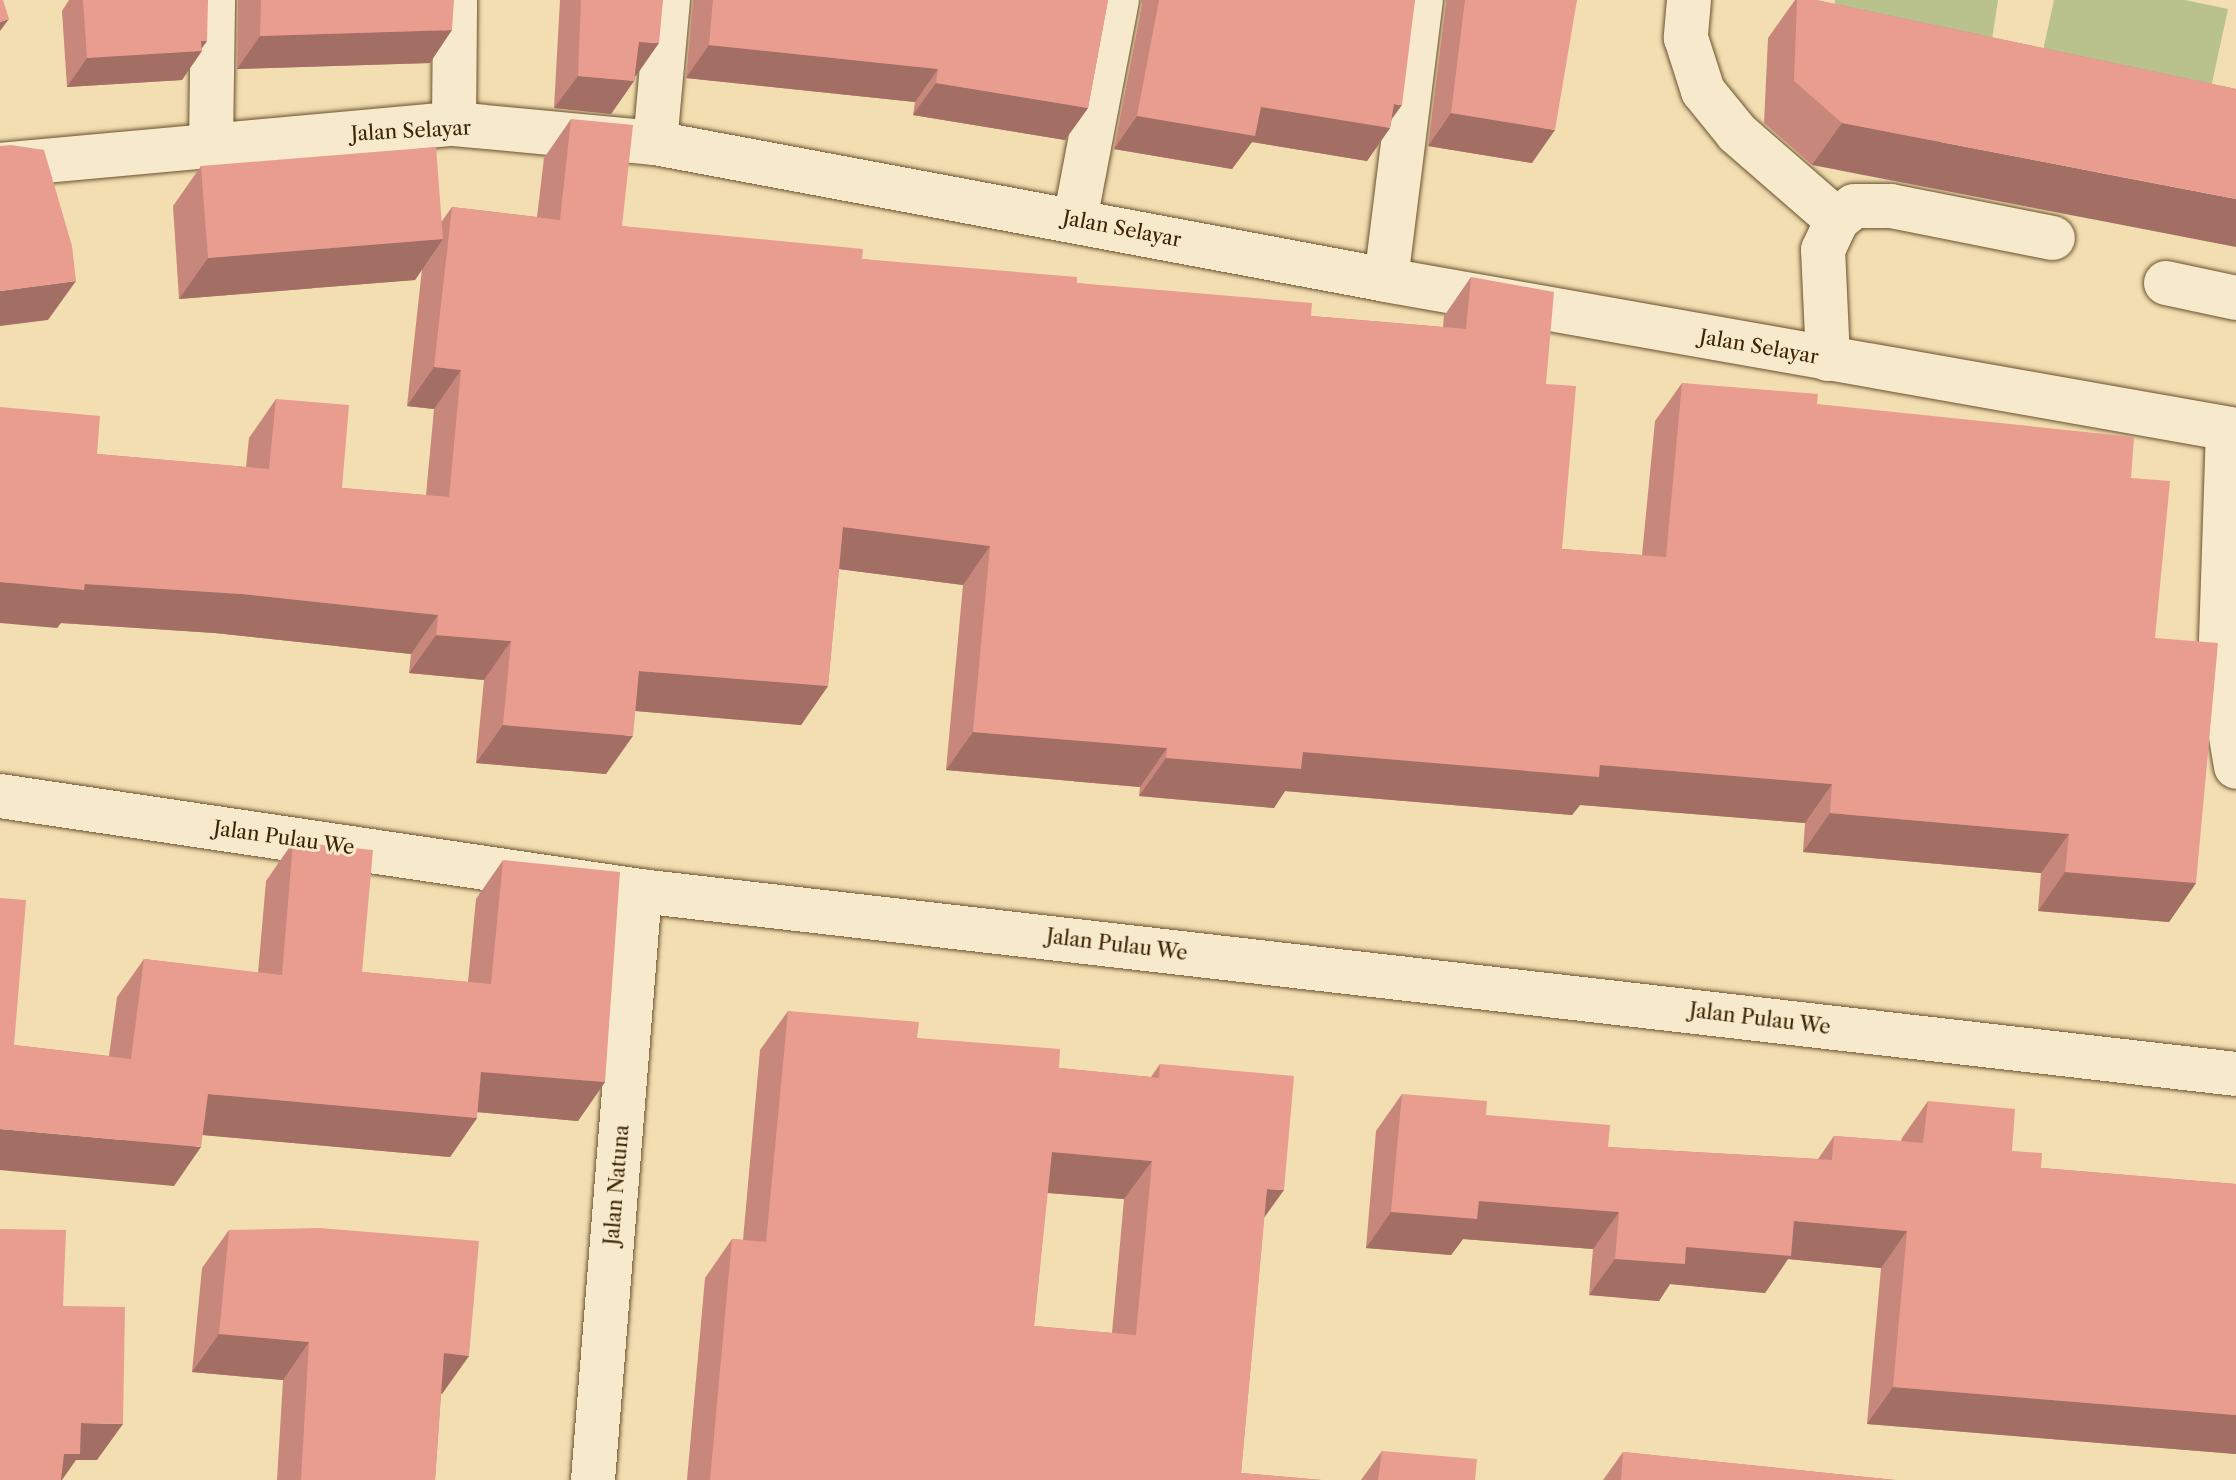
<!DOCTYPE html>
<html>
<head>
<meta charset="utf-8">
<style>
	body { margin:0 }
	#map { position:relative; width:2236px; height:1480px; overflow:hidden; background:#f2deb1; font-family:"Libre Caslon Text",serif }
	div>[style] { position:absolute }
	.green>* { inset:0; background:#b9c18c }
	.roads { filter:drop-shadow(0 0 2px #6a522e) drop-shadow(0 0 2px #6a522e) }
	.minor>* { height:44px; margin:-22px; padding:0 22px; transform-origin:22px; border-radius:22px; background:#f7eacc }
	.wall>* { inset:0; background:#c8877b }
	.shaded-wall>* { inset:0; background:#a36e64 }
	.building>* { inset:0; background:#e99d8f }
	span { translate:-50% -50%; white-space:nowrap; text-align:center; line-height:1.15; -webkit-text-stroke:6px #f7eacc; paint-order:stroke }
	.street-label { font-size:20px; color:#3d2403 }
</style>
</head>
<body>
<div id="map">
	<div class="green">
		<i style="clip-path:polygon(1835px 0,1998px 0,1987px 72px,1828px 48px)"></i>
		<i style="clip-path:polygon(2054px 0,2185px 0,2228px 9px,2210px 92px,2042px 55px)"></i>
	</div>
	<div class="roads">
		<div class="minor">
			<i style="left:1689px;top:0;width:38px;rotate:95deg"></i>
			<i style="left:1686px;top:38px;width:56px;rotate:72.2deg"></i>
			<i style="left:1703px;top:91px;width:54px;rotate:51deg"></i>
			<i style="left:1737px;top:133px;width:133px;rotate:41deg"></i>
			<i style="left:454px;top:124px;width:124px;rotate:-89.5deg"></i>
			<i style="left:655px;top:143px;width:144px;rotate:-84.8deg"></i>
			<i style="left:211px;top:146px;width:146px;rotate:-89.2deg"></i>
			<i style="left:0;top:165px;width:456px;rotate:-5.2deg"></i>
			<i style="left:454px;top:124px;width:202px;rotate:5.4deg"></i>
			<i style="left:655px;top:143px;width:744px;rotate:10.61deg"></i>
			<i style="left:1386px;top:280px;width:863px;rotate:10.01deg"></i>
			<i style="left:1075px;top:220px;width:224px;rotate:-79.2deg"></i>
			<i style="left:1386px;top:280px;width:282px;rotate:-82.9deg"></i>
			<i style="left:2166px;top:283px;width:72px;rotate:12.1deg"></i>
			<i style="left:1828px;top:359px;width:109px;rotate:-92.6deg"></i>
			<i style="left:1823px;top:250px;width:33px;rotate:-65deg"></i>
			<i style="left:1837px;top:220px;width:22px;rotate:-39deg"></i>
			<i style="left:1854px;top:206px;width:37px"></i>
			<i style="left:1891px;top:206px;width:165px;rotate:11.2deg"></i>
			<i style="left:2228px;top:429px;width:242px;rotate:91.9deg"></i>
			<i style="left:2220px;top:671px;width:97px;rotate:80.5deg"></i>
			<i style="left:0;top:796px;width:647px;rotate:8.44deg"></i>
			<i style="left:640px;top:891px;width:1606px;rotate:6.54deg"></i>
			<i style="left:593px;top:1480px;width:591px;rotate:-85.44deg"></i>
		</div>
	</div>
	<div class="wall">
		<i style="clip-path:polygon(69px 0,208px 0,202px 48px,182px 80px,67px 87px,62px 11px)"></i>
		<i style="clip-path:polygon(238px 0,454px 0,430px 63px,237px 69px)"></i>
		<i style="clip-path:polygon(560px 0,663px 0,635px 76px,634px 81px,611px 114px,554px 108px)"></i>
		<i style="clip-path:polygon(693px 0,1108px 0,1088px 108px,1065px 140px,913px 115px,915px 102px,686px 78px)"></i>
		<i style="clip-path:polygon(1140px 0,1415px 0,1390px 128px,1367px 161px,1252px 142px,1232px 169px,1114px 149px,1142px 4px)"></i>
		<i style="clip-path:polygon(1445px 0,1577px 0,1532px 163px,1428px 146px,1446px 2px)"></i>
		<i style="clip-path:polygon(1795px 0,1816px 0,2236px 89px,1812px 165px,1764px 123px,1768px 38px)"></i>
		<i style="clip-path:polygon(571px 119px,622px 226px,862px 259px,1077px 283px,1311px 316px,1443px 327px,1444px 316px,1471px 277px,1546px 384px,1562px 549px,1642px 555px,1655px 421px,1682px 383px,1817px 404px,2131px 478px,2155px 638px,2196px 883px,2169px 922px,2038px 911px,2041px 873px,1803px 852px,1805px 823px,1580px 805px,1572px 815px,1285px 791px,1274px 808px,1139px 796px,1140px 787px,946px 770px,963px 585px,839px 569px,828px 686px,801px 725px,635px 711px,606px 774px,476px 763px,484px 680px,409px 673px,411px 654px,215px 633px,61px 623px,57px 628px,97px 454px,246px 467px,249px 438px,276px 399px,342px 488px,426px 495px,434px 409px,407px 406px,422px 269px,415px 280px,179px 299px,173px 206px,201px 166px,442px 221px,452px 207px,537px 217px,544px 158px)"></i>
		<i style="clip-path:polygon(293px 842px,362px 972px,468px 982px,476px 899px,503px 860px,605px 1082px,578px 1121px,477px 1112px,477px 1118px,450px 1157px,202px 1135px,174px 1186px,14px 1045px,109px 1056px,117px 997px,144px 959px,258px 973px,266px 881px)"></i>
		<i style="clip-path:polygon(evenodd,788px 1011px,1059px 1068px,1151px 1077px,1160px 1064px,1264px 1219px,1241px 1473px,1322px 1480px,687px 1480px,705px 1278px,732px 1239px,743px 1240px,760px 1050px,788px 1011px,1047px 1193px,1124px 1199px,1112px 1333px,1034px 1326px,1047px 1193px)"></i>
		<i style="clip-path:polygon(1402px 1094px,1486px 1115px,1608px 1147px,1818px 1159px,1834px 1136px,1901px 1141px,1902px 1138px,1928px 1101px,2041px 1168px,2236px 1184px,2236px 1454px,1867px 1424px,1881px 1268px,1788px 1259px,1765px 1293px,1670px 1284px,1659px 1301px,1589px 1295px,1593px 1249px,1463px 1239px,1451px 1255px,1366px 1248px,1376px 1131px)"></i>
		<i style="clip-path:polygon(229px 1230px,469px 1356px,441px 1393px,435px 1480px,277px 1480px,283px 1380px,192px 1372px,202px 1268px)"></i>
		<i style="clip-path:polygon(1382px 1451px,1475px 1480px,1361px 1480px)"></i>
		<i style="clip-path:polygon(1623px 1452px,1895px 1480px,1603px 1480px)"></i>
	</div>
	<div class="shaded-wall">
		<i style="clip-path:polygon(9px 19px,0 31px,0 22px)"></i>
		<i style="clip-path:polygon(452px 30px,430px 63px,237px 69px,260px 36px)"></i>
		<i style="clip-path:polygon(201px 41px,207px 41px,200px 51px,202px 51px,182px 80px,67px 87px,87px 58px)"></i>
		<i style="clip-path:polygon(639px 42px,659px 43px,636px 76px,616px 75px)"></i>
		<i style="clip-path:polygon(709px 45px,938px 69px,915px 102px,686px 78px)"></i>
		<i style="clip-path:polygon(578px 76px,634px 81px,611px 114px,554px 108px)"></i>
		<i style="clip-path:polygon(936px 83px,1088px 108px,1065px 140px,913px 115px)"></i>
		<i style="clip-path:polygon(1394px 104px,1402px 105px,1386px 127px,1390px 128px,1367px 161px,1252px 142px,1232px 169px,1114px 149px,1137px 116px,1261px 107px)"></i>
		<i style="clip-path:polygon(1451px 113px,1555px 130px,1532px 163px,1428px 146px)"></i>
		<i style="clip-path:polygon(1842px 123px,2236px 199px,2236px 247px,1812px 165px)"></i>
		<i style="clip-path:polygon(443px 239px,415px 280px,179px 299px,208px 258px)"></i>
		<i style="clip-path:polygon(76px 281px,48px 320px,0 326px,0 291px)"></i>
		<i style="clip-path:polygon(434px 367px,461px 370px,434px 409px,407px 406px)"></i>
		<i style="clip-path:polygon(843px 527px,990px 546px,963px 585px,816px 566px)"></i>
		<i style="clip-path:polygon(0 582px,85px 584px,242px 594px,438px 615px,411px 654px,215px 633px,61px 623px,57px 628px,0 623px)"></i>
		<i style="clip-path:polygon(436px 635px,511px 641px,484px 680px,409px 673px)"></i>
		<i style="clip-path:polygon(639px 671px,828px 686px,801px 725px,612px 709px)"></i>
		<i style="clip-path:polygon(503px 725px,633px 736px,606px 774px,476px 763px)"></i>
		<i style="clip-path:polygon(973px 732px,1167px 748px,1140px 787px,946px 770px)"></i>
		<i style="clip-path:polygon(1303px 752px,1600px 765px,1832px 784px,1805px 823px,1580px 805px,1572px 815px,1285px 791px,1274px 808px,1139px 796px,1166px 758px)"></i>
		<i style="clip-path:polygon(1830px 813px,2069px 834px,2041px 873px,1803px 852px)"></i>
		<i style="clip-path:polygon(2065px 872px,2196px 883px,2169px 922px,2038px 911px)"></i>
		<i style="clip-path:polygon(481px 1072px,605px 1082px,578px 1121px,454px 1110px)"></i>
		<i style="clip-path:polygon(208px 1094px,477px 1118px,450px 1157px,181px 1133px)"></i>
		<i style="clip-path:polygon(0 1129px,201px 1147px,174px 1186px,0 1170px)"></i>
		<i style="clip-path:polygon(1052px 1152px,1152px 1161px,1124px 1199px,1024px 1191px)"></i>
		<i style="clip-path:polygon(1267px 1189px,1284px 1190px,1256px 1229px)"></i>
		<i style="clip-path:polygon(1479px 1201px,1619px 1212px,1593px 1249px,1463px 1239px,1451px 1255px,1366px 1248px,1391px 1212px)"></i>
		<i style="clip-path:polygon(1794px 1221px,1907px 1231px,1881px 1268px,1788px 1259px,1765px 1293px,1670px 1284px,1659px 1301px,1589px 1295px,1615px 1259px,1686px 1247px)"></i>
		<i style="clip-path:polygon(219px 1334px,309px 1342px,283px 1380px,192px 1372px)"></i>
		<i style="clip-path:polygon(444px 1353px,469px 1356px,442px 1394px,417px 1391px)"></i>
		<i style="clip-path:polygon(1893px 1387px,2236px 1415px,2236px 1454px,1867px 1424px)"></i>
		<i style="clip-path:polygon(81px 1423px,123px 1424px,97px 1460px,76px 1460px,62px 1480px,46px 1480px)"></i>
	</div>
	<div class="building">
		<i style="clip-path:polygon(0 0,3px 0,9px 19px,0 22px)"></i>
		<i style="clip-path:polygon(83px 0,208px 0,207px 41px,201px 41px,202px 51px,87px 58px)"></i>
		<i style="clip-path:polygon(261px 0,454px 0,452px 30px,260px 36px)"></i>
		<i style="clip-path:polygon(581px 0,663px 0,659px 43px,639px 42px,634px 81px,578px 76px)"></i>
		<i style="clip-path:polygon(713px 0,1108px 0,1088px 108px,936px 83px,938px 69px,709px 45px)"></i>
		<i style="clip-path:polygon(1159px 0,1415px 0,1402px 105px,1394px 104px,1390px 128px,1261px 107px,1255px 136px,1137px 116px)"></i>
		<i style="clip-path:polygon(1465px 0,1577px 0,1555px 130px,1451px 113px)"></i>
		<i style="clip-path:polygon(1797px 0,1816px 0,2236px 89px,2236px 199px,1842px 123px,1794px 81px)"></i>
		<i style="clip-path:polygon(571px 119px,633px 125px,622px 226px,863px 249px,862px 259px,1077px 277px,1077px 283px,1312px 303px,1311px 316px,1466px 329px,1471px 277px,1554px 292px,1546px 384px,1576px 386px,1562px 549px,1666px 557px,1682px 383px,1818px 394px,1817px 404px,2134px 437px,2131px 478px,2170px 481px,2155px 638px,2218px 643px,2196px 883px,2065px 872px,2069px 834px,1830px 813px,1832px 784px,1600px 765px,1599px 777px,1303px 752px,1301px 769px,1166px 758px,1167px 748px,973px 732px,990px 546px,843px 527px,828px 686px,639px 671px,633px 736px,503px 725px,511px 641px,436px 635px,438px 615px,242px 594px,85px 584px,84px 590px,0 582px,0 407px,100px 416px,97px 454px,269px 469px,276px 399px,349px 405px,342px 488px,449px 497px,461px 370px,434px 367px,452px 207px,560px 220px)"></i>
		<i style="clip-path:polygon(11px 145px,44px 150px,72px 246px,76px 281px,0 291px,0 146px)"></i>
		<i style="clip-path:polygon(436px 147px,443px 239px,208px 258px,201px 166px)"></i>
		<i style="clip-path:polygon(293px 842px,373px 850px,362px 972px,491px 984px,503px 860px,620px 872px,605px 1082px,481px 1072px,477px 1118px,208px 1094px,201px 1147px,0 1129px,0 898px,26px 900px,14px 1045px,131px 1059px,144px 959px,282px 975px)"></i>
		<i style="clip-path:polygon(evenodd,788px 1011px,919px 1022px,917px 1038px,1060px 1049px,1059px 1068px,1159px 1078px,1160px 1064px,1294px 1076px,1284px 1190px,1267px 1189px,1241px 1473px,1322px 1480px,710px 1480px,732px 1239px,766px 1242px,788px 1011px,1052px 1152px,1152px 1161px,1136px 1335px,1034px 1326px,1052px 1152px)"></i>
		<i style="clip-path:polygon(1402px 1094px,1487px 1101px,1486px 1115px,1610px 1125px,1608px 1147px,1832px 1160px,1834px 1136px,1923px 1143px,1928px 1101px,2015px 1109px,2012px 1151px,2042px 1153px,2041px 1168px,2236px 1184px,2236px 1415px,1893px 1387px,1907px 1231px,1794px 1221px,1791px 1256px,1686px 1247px,1685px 1264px,1615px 1259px,1619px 1212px,1479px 1201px,1477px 1219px,1391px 1212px)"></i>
		<i style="clip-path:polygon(319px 1228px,479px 1241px,469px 1356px,444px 1353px,435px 1480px,301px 1480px,309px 1342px,219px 1334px,229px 1230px)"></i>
		<i style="clip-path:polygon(0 1229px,66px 1230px,63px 1306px,125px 1307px,123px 1424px,81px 1423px,80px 1454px,64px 1454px,61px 1480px,0 1480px)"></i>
		<i style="clip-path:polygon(1382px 1451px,1477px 1459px,1475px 1480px,1378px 1480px)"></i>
		<i style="clip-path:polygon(1623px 1452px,1895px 1480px,1621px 1480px)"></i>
	</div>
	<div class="street-label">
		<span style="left:411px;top:131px;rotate:-3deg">Jalan Selayar</span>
		<span style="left:1122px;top:229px;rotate:11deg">Jalan Selayar</span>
		<span style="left:1759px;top:347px;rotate:10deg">Jalan Selayar</span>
		<span style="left:284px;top:838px;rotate:8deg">Jalan Pulau We</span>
		<span style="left:1117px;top:945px;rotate:7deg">Jalan Pulau We</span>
		<span style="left:1760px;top:1019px;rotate:7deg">Jalan Pulau We</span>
		<span style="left:617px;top:1185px;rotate:-85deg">Jalan Natuna</span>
	</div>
</div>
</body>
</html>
